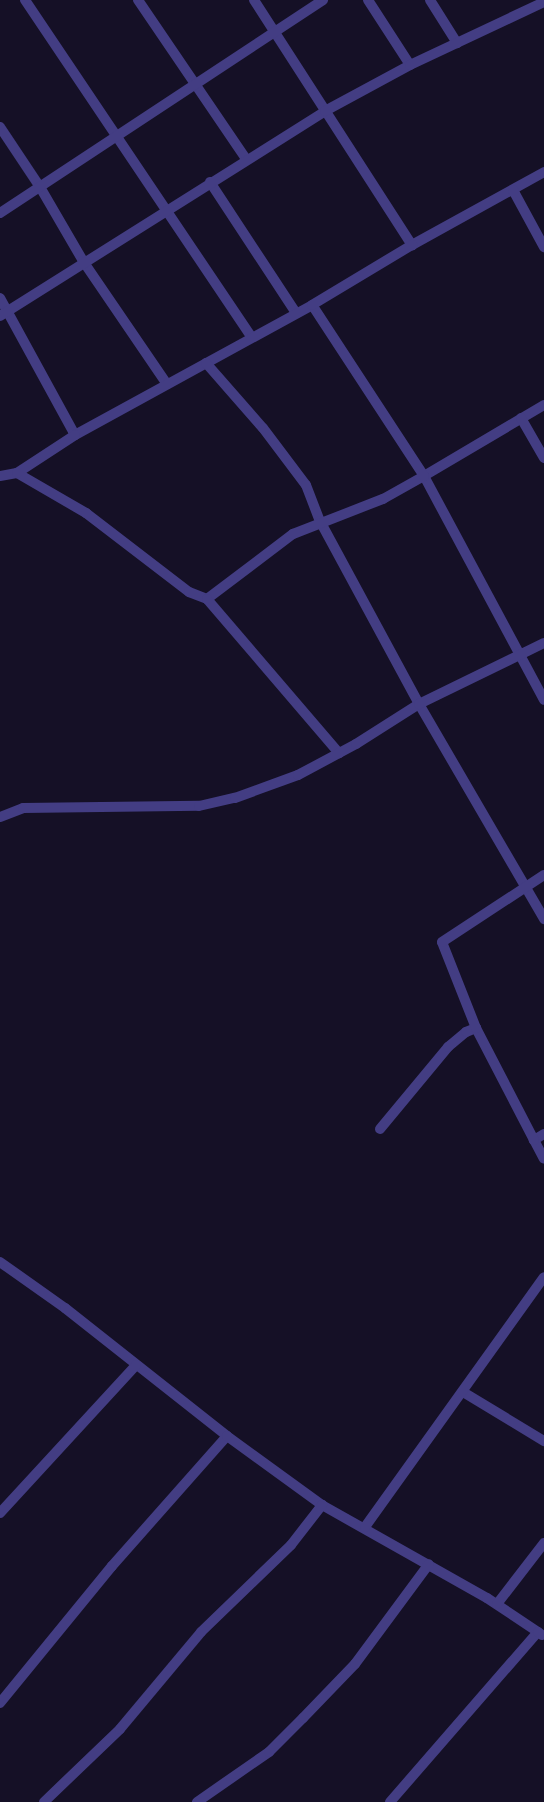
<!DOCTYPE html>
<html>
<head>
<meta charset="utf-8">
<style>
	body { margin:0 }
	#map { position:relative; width:544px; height:1802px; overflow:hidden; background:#151026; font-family:Figtree,sans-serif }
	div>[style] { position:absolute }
	.minor>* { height:10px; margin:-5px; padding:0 5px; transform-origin:5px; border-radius:5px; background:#433d83 }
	span { translate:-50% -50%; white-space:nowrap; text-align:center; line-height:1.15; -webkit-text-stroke:6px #151026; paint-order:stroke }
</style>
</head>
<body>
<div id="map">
	<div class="minor">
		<i style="left:25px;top:0;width:405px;rotate:56.1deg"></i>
		<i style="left:138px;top:0;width:192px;rotate:55.8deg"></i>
		<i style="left:254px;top:0;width:292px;rotate:57.2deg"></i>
		<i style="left:412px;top:245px;width:151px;rotate:-28.9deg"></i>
		<i style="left:368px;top:0;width:77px;rotate:57.1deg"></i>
		<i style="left:430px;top:0;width:51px;rotate:57.9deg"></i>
		<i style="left:0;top:127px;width:72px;rotate:56.3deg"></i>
		<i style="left:40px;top:187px;width:86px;rotate:59.8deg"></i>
		<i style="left:83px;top:261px;width:149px;rotate:55.7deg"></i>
		<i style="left:210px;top:182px;width:157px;rotate:56.7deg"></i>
		<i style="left:513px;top:190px;width:65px;rotate:61.5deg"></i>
		<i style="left:0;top:213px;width:387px;rotate:-33.4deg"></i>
		<i style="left:0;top:298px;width:156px;rotate:61.3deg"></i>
		<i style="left:75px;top:435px;width:270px;rotate:-28.7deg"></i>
		<i style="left:0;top:316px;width:384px;rotate:-32.2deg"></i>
		<i style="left:325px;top:111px;width:97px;rotate:-28.4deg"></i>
		<i style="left:410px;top:65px;width:148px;rotate:-25.2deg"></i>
		<i style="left:206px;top:363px;width:86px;rotate:48.8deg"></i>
		<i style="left:263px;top:428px;width:71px;rotate:53deg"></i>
		<i style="left:306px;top:485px;width:39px;rotate:69deg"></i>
		<i style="left:320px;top:521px;width:208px;rotate:61.6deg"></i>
		<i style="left:419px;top:704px;width:249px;rotate:59.8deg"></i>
		<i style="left:544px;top:405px;width:139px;rotate:149.4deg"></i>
		<i style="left:424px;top:476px;width:254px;rotate:61.8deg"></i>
		<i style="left:521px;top:418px;width:46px;rotate:60.1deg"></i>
		<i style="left:17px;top:473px;width:80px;rotate:30.1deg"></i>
		<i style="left:86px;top:513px;width:130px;rotate:37.5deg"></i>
		<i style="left:189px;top:592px;width:19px;rotate:21deg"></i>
		<i style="left:207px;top:599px;width:108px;rotate:-37.1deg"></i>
		<i style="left:293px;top:534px;width:97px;rotate:-21.3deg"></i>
		<i style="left:383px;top:499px;width:47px;rotate:-29.3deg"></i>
		<i style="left:424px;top:476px;width:204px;rotate:-123.2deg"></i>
		<i style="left:312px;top:305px;width:117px;rotate:-31deg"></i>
		<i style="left:0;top:476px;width:17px;rotate:-10deg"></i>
		<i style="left:17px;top:473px;width:69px;rotate:-33.2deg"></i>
		<i style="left:207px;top:599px;width:203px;rotate:49.4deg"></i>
		<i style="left:0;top:817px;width:25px;rotate:-21deg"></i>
		<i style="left:23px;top:808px;width:176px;rotate:-0.7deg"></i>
		<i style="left:199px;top:806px;width:37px;rotate:-13deg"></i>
		<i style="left:235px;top:798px;width:67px;rotate:-20.1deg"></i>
		<i style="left:298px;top:775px;width:66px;rotate:-28.1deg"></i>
		<i style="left:356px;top:744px;width:75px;rotate:-32.4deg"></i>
		<i style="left:419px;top:704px;width:139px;rotate:-26deg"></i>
		<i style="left:380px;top:1129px;width:107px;rotate:-50.3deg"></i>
		<i style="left:448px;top:1047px;width:23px;rotate:-40deg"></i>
		<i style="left:466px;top:1032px;width:11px;rotate:-22deg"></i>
		<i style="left:544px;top:1134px;width:12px;rotate:149deg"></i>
		<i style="left:534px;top:1140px;width:21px;rotate:62deg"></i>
		<i style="left:534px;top:1140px;width:126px;rotate:-117.4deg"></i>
		<i style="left:476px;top:1028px;width:92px;rotate:-111.6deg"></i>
		<i style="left:442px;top:942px;width:122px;rotate:-33.3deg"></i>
		<i style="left:0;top:1262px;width:80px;rotate:35.3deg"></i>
		<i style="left:65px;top:1308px;width:206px;rotate:38.3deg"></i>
		<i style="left:227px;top:1436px;width:174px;rotate:131.5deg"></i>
		<i style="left:112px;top:1566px;width:177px;rotate:129.3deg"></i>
		<i style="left:463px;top:1392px;width:95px;rotate:31.2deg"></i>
		<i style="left:227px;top:1436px;width:117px;rotate:36deg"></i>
		<i style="left:322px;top:1505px;width:189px;rotate:29.4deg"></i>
		<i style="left:487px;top:1598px;width:61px;rotate:33.7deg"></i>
		<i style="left:0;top:1513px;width:201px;rotate:-47.4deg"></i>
		<i style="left:365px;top:1527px;width:307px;rotate:-54.4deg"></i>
		<i style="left:497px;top:1604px;width:77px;rotate:-52.4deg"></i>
		<i style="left:44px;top:1802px;width:105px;rotate:-43.8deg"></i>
		<i style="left:120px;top:1729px;width:126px;rotate:-50.1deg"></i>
		<i style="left:201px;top:1632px;width:125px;rotate:-44deg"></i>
		<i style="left:291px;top:1545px;width:51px;rotate:-52.2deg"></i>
		<i style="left:197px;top:1802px;width:88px;rotate:-34.8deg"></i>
		<i style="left:269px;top:1752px;width:48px;rotate:-45deg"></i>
		<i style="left:303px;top:1718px;width:75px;rotate:-46.1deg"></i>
		<i style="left:355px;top:1664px;width:124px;rotate:-53.5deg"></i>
		<i style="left:390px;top:1802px;width:225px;rotate:-49deg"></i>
		<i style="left:538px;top:1632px;width:5px;rotate:37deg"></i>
	</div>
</div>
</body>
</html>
